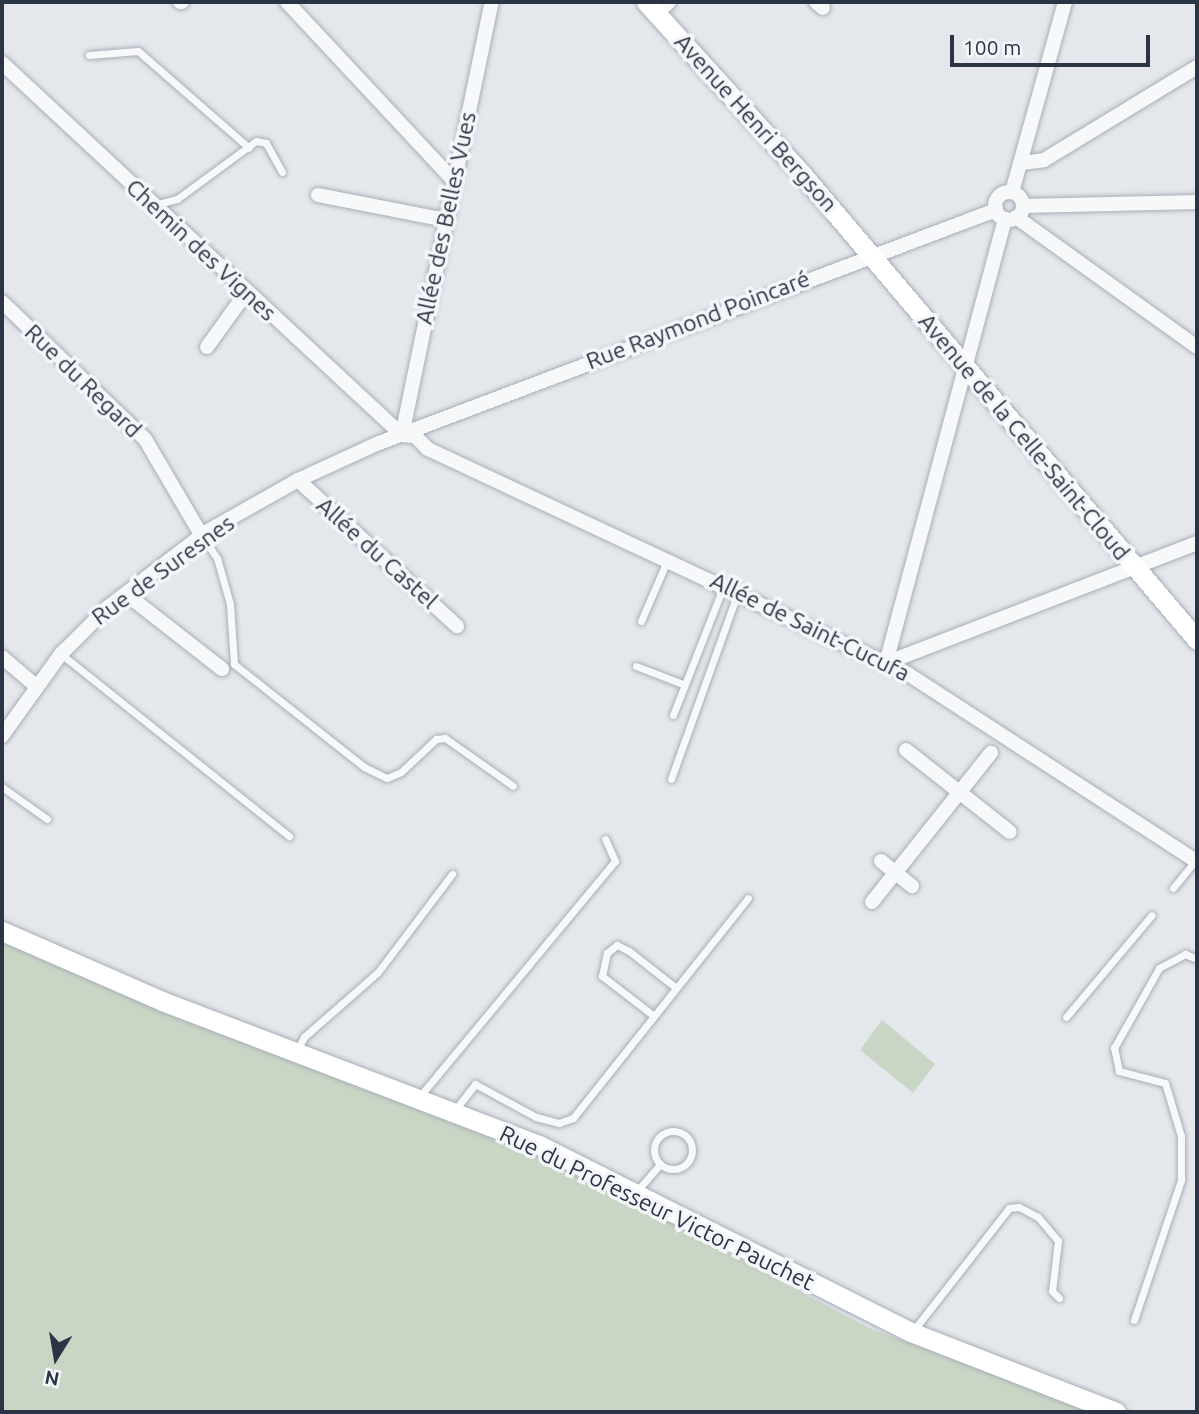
<!DOCTYPE html>
<html>
<head>
<meta charset="utf-8">
<style>
	body { margin:0 }
	#map { position:relative; width:1199px; height:1414px; overflow:hidden; background:#e4e7ec; font-family:Ubuntu,sans-serif }
	div>[style] { position:absolute }
	.green>* { inset:0; background:#c9d6c5 }
	.roads { filter:drop-shadow(0 0 2px #a9aeb7) drop-shadow(0 0 2px #a9aeb7) }
	.lane>* { height:7px; margin:-3.5px; padding:0 3.5px; transform-origin:3.5px; border-radius:3.5px; background:#f7f8fa }
	.lane>.ring { margin:-3.5px; padding:0; box-sizing:content-box; background:none; border:7px solid #f7f8fa; border-radius:50% }
	.street>* { height:14px; margin:-7px; padding:0 7px; transform-origin:7px; border-radius:7px; background:#f7f8fa }
	.street>.ring { margin:-7px; padding:0; box-sizing:content-box; background:none; border:14px solid #f7f8fa; border-radius:50% }
	.secondary>* { height:19px; margin:-9.5px; padding:0 9.5px; transform-origin:9.5px; border-radius:9.5px; background:#fff }
	span { translate:-50% -50%; white-space:nowrap; text-align:center; line-height:1.15; -webkit-text-stroke:7px #f4f6f9; paint-order:stroke }
	.street-label { font-size:23px; color:#2b3445 }
	.frame { position:absolute; inset:0; border:4px solid #2b3445; pointer-events:none }
	.north { position:absolute; left:21px; top:1323px; width:70px; height:70px; -webkit-text-stroke:5px #f4f6f9; paint-order:stroke; rotate:191deg; font-size:19px; font-weight:700; line-height:28px; text-align:center; color:#2b3445 }
	.north::after { content:''; display:block; margin:auto; width:24px; height:32px; background:#2b3445; clip-path:polygon(50% 0,100% 100%,50% 72%,0 100%) }
	.scale { position:absolute; left:950px; top:35px; width:200px; height:32px; box-sizing:border-box; border:4px solid #2b3445; border-top:0; padding-left:9px; font-size:21px; line-height:24px; white-space:nowrap; color:#2b3445; -webkit-text-stroke:5px #f4f6f9; paint-order:stroke }
</style>
</head>
<body>
<div id="map">
	<div class="green">
		<i style="clip-path:polygon(2px 939px,530px 1149px,869px 1328px,1097px 1412px,2px 1412px)"></i>
		<i style="clip-path:polygon(882px 1020px,935px 1064px,913px 1093px,860px 1050px)"></i>
	</div>
	<div class="roads">
		<div class="lane">
			<i style="left:89px;top:55px;width:49px;rotate:-4.7deg"></i>
			<i style="left:138px;top:51px;width:147px;rotate:41.1deg"></i>
			<i style="left:154px;top:205px;width:24px;rotate:-15deg"></i>
			<i style="left:177px;top:199px;width:98px;rotate:-36.3deg"></i>
			<i style="left:256px;top:141px;width:10px;rotate:11deg"></i>
			<i style="left:266px;top:143px;width:33px;rotate:61deg"></i>
			<i style="left:202px;top:536px;width:27px;rotate:56deg"></i>
			<i style="left:217px;top:558px;width:48px;rotate:74.2deg"></i>
			<i style="left:230px;top:604px;width:60px;rotate:86.2deg"></i>
			<i style="left:234px;top:664px;width:166px;rotate:38.4deg"></i>
			<i style="left:364px;top:767px;width:25px;rotate:26deg"></i>
			<i style="left:387px;top:778px;width:15px;rotate:-23deg"></i>
			<i style="left:401px;top:772px;width:48px;rotate:-43.3deg"></i>
			<i style="left:436px;top:739px;width:9px;rotate:-6deg"></i>
			<i style="left:445px;top:738px;width:83px;rotate:35.2deg"></i>
			<i style="left:641px;top:621px;width:65px;rotate:-66.6deg"></i>
			<i style="left:61px;top:654px;width:292px;rotate:38.6deg"></i>
			<i style="left:636px;top:666px;width:50px;rotate:21deg"></i>
			<i style="left:673px;top:715px;width:140px;rotate:-68.6deg"></i>
			<i style="left:671px;top:779px;width:199px;rotate:-70.3deg"></i>
			<i style="left:2px;top:787px;width:55px;rotate:35.4deg"></i>
			<i style="left:1173px;top:888px;width:35px;rotate:-51deg"></i>
			<i style="left:654px;top:1016px;width:66px;rotate:-142.4deg"></i>
			<i style="left:602px;top:976px;width:24px;rotate:-78deg"></i>
			<i style="left:607px;top:953px;width:13px;rotate:-39deg"></i>
			<i style="left:617px;top:945px;width:13px;rotate:27deg"></i>
			<i style="left:629px;top:951px;width:60px;rotate:38.2deg"></i>
			<i style="left:1066px;top:1017px;width:133px;rotate:-49.9deg"></i>
			<i style="left:296px;top:1052px;width:17px;rotate:-62deg"></i>
			<i style="left:304px;top:1037px;width:98px;rotate:-41.3deg"></i>
			<i style="left:378px;top:972px;width:123px;rotate:-52.9deg"></i>
			<i style="left:420px;top:1096px;width:305px;rotate:-50.3deg"></i>
			<i style="left:615px;top:861px;width:24px;rotate:-114deg"></i>
			<i style="left:455px;top:1110px;width:33px;rotate:-52deg"></i>
			<i style="left:475px;top:1084px;width:69px;rotate:28.4deg"></i>
			<i style="left:536px;top:1117px;width:24px;rotate:15deg"></i>
			<i style="left:559px;top:1123px;width:15px;rotate:-20deg"></i>
			<i style="left:573px;top:1118px;width:281px;rotate:-51.5deg"></i>
			<i class="ring" style="left:654px;top:1131px;width:31px;height:31px"></i>
			<i style="left:636px;top:1192px;width:37px;rotate:-49deg"></i>
			<i style="left:1134px;top:1320px;width:148px;rotate:-71.4deg"></i>
			<i style="left:1181px;top:1180px;width:44px;rotate:-90deg"></i>
			<i style="left:1181px;top:1136px;width:55px;rotate:-106.8deg"></i>
			<i style="left:1165px;top:1083px;width:48px;rotate:-165.4deg"></i>
			<i style="left:1119px;top:1071px;width:24px;rotate:-102deg"></i>
			<i style="left:1114px;top:1048px;width:92px;rotate:-60.6deg"></i>
			<i style="left:1159px;top:968px;width:30px;rotate:-28deg"></i>
			<i style="left:1185px;top:954px;width:13px;rotate:23deg"></i>
			<i style="left:913px;top:1331px;width:156px;rotate:-52deg"></i>
			<i style="left:1009px;top:1208px;width:10px;rotate:-6deg"></i>
			<i style="left:1019px;top:1207px;width:21px;rotate:28deg"></i>
			<i style="left:1038px;top:1217px;width:31px;rotate:50deg"></i>
			<i style="left:1058px;top:1241px;width:50px;rotate:96.8deg"></i>
			<i style="left:1052px;top:1291px;width:10px;rotate:45deg"></i>
		</div>
		<div class="street">
			<i style="left:180px;top:2px;width:2px"></i>
			<i style="left:287px;top:2px;width:243px;rotate:47deg"></i>
			<i style="left:816px;top:2px;width:9px;rotate:41deg"></i>
			<i style="left:656px;top:13px;width:17px;rotate:-40deg"></i>
			<i style="left:2px;top:63px;width:546px;rotate:42.92deg"></i>
			<i style="left:1021px;top:163px;width:23px;rotate:-7deg"></i>
			<i style="left:1044px;top:160px;width:179px;rotate:-31.3deg"></i>
			<i style="left:1012px;top:192px;width:197px;rotate:-74.4deg"></i>
			<i class="ring" style="left:995px;top:192px;width:14px;height:14px"></i>
			<i style="left:318px;top:195px;width:129px;rotate:11.1deg"></i>
			<i style="left:1023px;top:206px;width:174px;rotate:-1.3deg"></i>
			<i style="left:1016px;top:217px;width:223px;rotate:35.7deg"></i>
			<i style="left:2px;top:302px;width:198px;rotate:43.8deg"></i>
			<i style="left:145px;top:439px;width:113px;rotate:59.6deg"></i>
			<i style="left:207px;top:347px;width:67px;rotate:-54.2deg"></i>
			<i style="left:402px;top:435px;width:13px;rotate:4deg"></i>
			<i style="left:415px;top:436px;width:18px;rotate:45deg"></i>
			<i style="left:428px;top:449px;width:530px;rotate:25.11deg"></i>
			<i style="left:908px;top:674px;width:345px;rotate:33deg"></i>
			<i style="left:402px;top:435px;width:442px;rotate:-78.3deg"></i>
			<i style="left:298px;top:480px;width:216px;rotate:42.6deg"></i>
			<i style="left:126px;top:594px;width:122px;rotate:38deg"></i>
			<i style="left:2px;top:657px;width:45px;rotate:40.5deg"></i>
			<i style="left:886px;top:663px;width:460px;rotate:-75deg"></i>
			<i style="left:886px;top:663px;width:333px;rotate:-21.1deg"></i>
			<i style="left:2px;top:736px;width:101px;rotate:-54.3deg"></i>
			<i style="left:61px;top:654px;width:66px;rotate:-45deg"></i>
			<i style="left:108px;top:607px;width:123px;rotate:-37.4deg"></i>
			<i style="left:206px;top:532px;width:106px;rotate:-29.5deg"></i>
			<i style="left:298px;top:480px;width:89px;rotate:-24.6deg"></i>
			<i style="left:379px;top:443px;width:660px;rotate:-20.69deg"></i>
			<i style="left:906px;top:750px;width:132px;rotate:38.3deg"></i>
			<i style="left:881px;top:861px;width:40px;rotate:39deg"></i>
			<i style="left:872px;top:902px;width:191px;rotate:-51.4deg"></i>
		</div>
		<div class="secondary">
			<i style="left:646px;top:2px;width:232px;rotate:47.8deg"></i>
			<i style="left:802px;top:174px;width:611px;rotate:49.71deg"></i>
			<i style="left:2px;top:931px;width:175px;rotate:23.6deg"></i>
			<i style="left:162px;top:1001px;width:404px;rotate:20.9deg"></i>
			<i style="left:539px;top:1145px;width:416px;rotate:26.7deg"></i>
			<i style="left:911px;top:1332px;width:220px;rotate:21.3deg"></i>
		</div>
	</div>
	<div class="street-label">
		<span style="left:756px;top:123px;rotate:48deg">Avenue Henri Bergson</span>
		<span style="left:446px;top:218px;rotate:-78deg">Allée des Belles Vues</span>
		<span style="left:201px;top:250px;rotate:43deg">Chemin des Vignes</span>
		<span style="left:698px;top:320px;rotate:-21deg">Rue Raymond Poincaré</span>
		<span style="left:83px;top:381px;rotate:44deg">Rue du Regard</span>
		<span style="left:1024px;top:437px;rotate:50deg">Avenue de la Celle-Saint-Cloud</span>
		<span style="left:377px;top:553px;rotate:42deg">Allée du Castel</span>
		<span style="left:163px;top:570px;rotate:-36deg">Rue de Suresnes</span>
		<span style="left:810px;top:627px;rotate:26deg">Allée de Saint-Cucufa</span>
		<span style="left:657px;top:1208px;rotate:26deg">Rue du Professeur Victor Pauchet</span>
	</div>
	<div class="frame"></div>
	<div class="north">N</div>
	<div class="scale">100 m</div>
</div>
</body>
</html>
